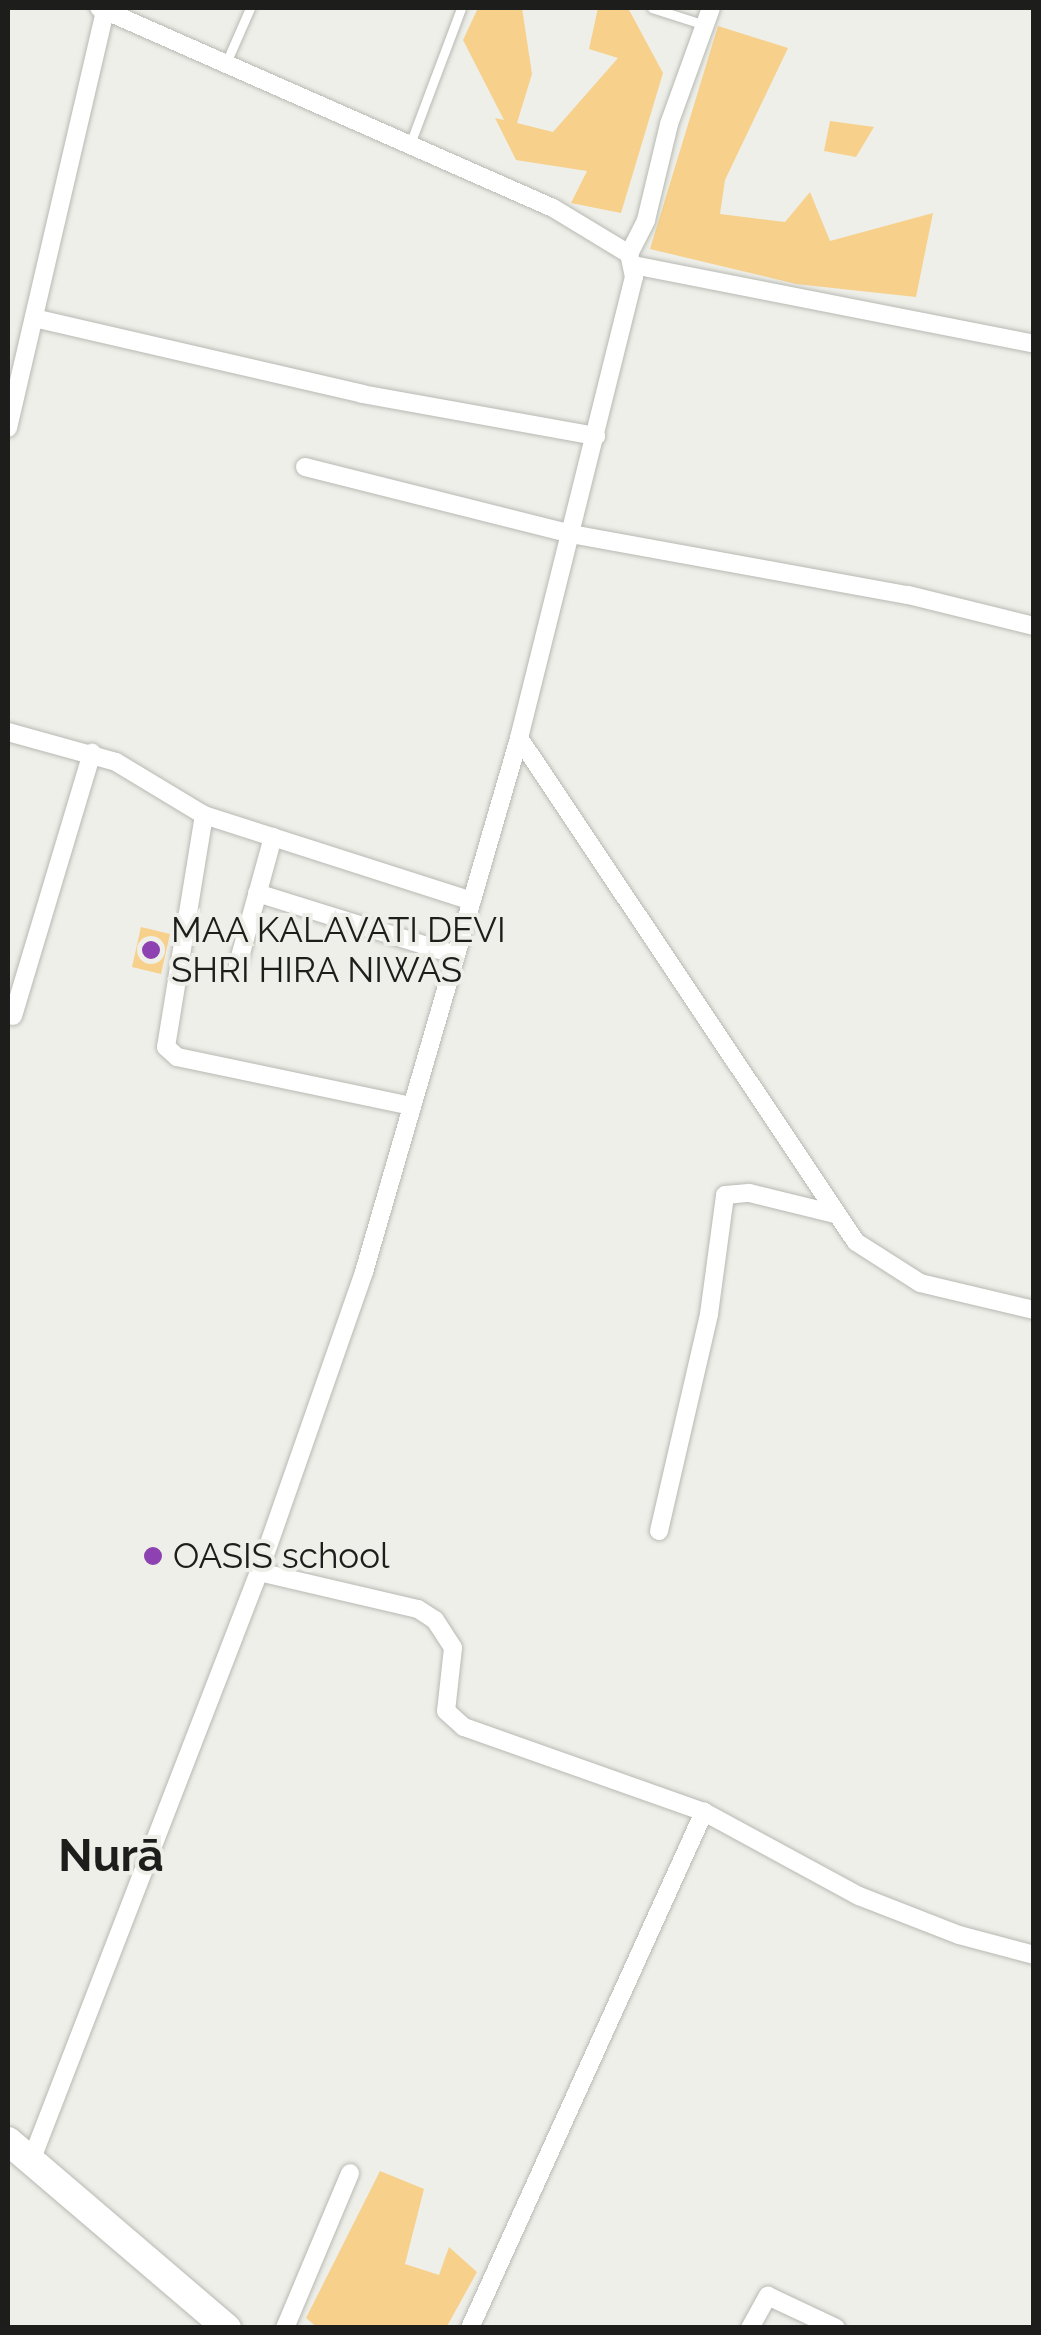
<!DOCTYPE html>
<html>
<head>
<meta charset="utf-8">
<style>
	body { margin:0 }
	#map { position:relative; width:1041px; height:2335px; overflow:hidden; background:#eeefe9; font-family:Raleway,sans-serif }
	div>[style] { position:absolute }
	.building>* { inset:0; background:#f7d08b }
	.roads { filter:drop-shadow(0 0 2px #b8b9b3) drop-shadow(0 0 2px #b8b9b3) }
	.service>* { height:9px; margin:-4.5px; padding:0 4.5px; transform-origin:4.5px; border-radius:4.5px; background:#fff }
	.minor>* { height:18px; margin:-9px; padding:0 9px; transform-origin:9px; border-radius:9px; background:#fff }
	.secondary>* { height:28px; margin:-14px; padding:0 14px; transform-origin:14px; border-radius:14px; background:#fff }
	.dots>* { width:28px; height:28px; translate:-50% -50%; box-sizing:border-box; border:5px solid #eeefe9; border-radius:50% }
	span { translate:-50% -50%; white-space:nowrap; text-align:center; line-height:1.15; -webkit-text-stroke:8px #eeefe9; paint-order:stroke }
	.poi-label { font-size:35px; color:#1d1d1b }
	.left { translate:0 -50%; text-align:left }
	.district-label { font-size:45px; color:#1d1d1b; font-weight:700 }
	.frame { position:absolute; inset:0; border:10px solid #1d1d1b; pointer-events:none }
</style>
</head>
<body>
<div id="map">
	<div class="building">
		<i style="clip-path:polygon(478px 8px,522px 8px,532px 74px,517px 123px,553px 132px,618px 58px,589px 49px,598px 8px,628px 8px,663px 73px,621px 213px,571px 203px,587px 171px,516px 160px,495px 118px,504px 120px,463px 40px)"></i>
		<i style="clip-path:polygon(718px 26px,788px 48px,725px 180px,720px 214px,785px 222px,810px 192px,830px 241px,933px 213px,916px 297px,796px 284px,650px 249px)"></i>
		<i style="clip-path:polygon(830px 121px,874px 127px,856px 157px,824px 151px)"></i>
		<i style="clip-path:polygon(141px 927px,170px 934px,161px 974px,132px 967px)"></i>
		<i style="clip-path:polygon(380px 2171px,424px 2189px,405px 2264px,439px 2275px,449px 2247px,477px 2272px,446px 2328px,318px 2328px,306px 2318px)"></i>
	</div>
	<div class="roads">
		<div class="service">
			<i style="left:652px;top:8px;width:56px;rotate:17.8deg"></i>
			<i style="left:226px;top:63px;width:60px;rotate:-66.4deg"></i>
			<i style="left:410px;top:144px;width:145px;rotate:-69.4deg"></i>
		</div>
		<div class="minor">
			<i style="left:629px;top:254px;width:38px;rotate:-63deg"></i>
			<i style="left:646px;top:220px;width:99px;rotate:-76.5deg"></i>
			<i style="left:669px;top:124px;width:123px;rotate:-70.1deg"></i>
			<i style="left:633px;top:265px;width:409px;rotate:11.1deg"></i>
			<i style="left:34px;top:318px;width:337px;rotate:13deg"></i>
			<i style="left:362px;top:394px;width:238px;rotate:10.2deg"></i>
			<i style="left:8px;top:428px;width:429px;rotate:-76.9deg"></i>
			<i style="left:305px;top:467px;width:274px;rotate:14.1deg"></i>
			<i style="left:571px;top:534px;width:342px;rotate:10.3deg"></i>
			<i style="left:908px;top:595px;width:130px;rotate:13.8deg"></i>
			<i style="left:8px;top:732px;width:112px;rotate:15.5deg"></i>
			<i style="left:116px;top:762px;width:103px;rotate:31.1deg"></i>
			<i style="left:204px;top:815px;width:281px;rotate:17.8deg"></i>
			<i style="left:519px;top:738px;width:606px;rotate:56.23deg"></i>
			<i style="left:856px;top:1242px;width:76px;rotate:32.6deg"></i>
			<i style="left:920px;top:1283px;width:117px;rotate:13.3deg"></i>
			<i style="left:204px;top:815px;width:235px;rotate:99.3deg"></i>
			<i style="left:166px;top:1047px;width:15px;rotate:42deg"></i>
			<i style="left:177px;top:1057px;width:239px;rotate:11.8deg"></i>
			<i style="left:257px;top:893px;width:208px;rotate:17.3deg"></i>
			<i style="left:238px;top:964px;width:132px;rotate:-74.6deg"></i>
			<i style="left:13px;top:1016px;width:275px;rotate:-73.3deg"></i>
			<i style="left:659px;top:1531px;width:223px;rotate:-77deg"></i>
			<i style="left:709px;top:1314px;width:120px;rotate:-82.3deg"></i>
			<i style="left:725px;top:1195px;width:24px;rotate:-5deg"></i>
			<i style="left:749px;top:1193px;width:89px;rotate:13.7deg"></i>
			<i style="left:259px;top:1572px;width:163px;rotate:13.1deg"></i>
			<i style="left:418px;top:1609px;width:20px;rotate:33deg"></i>
			<i style="left:435px;top:1620px;width:33px;rotate:57deg"></i>
			<i style="left:453px;top:1648px;width:63px;rotate:96.3deg"></i>
			<i style="left:446px;top:1711px;width:24px;rotate:42deg"></i>
			<i style="left:464px;top:1727px;width:255px;rotate:19.5deg"></i>
			<i style="left:704px;top:1812px;width:176px;rotate:28.5deg"></i>
			<i style="left:859px;top:1896px;width:107px;rotate:21.3deg"></i>
			<i style="left:959px;top:1935px;width:78px;rotate:14.9deg"></i>
			<i style="left:31px;top:2161px;width:632px;rotate:-68.84deg"></i>
			<i style="left:259px;top:1572px;width:318px;rotate:-70.7deg"></i>
			<i style="left:364px;top:1272px;width:556px;rotate:-73.81deg"></i>
			<i style="left:519px;top:738px;width:475px;rotate:-76deg"></i>
			<i style="left:634px;top:277px;width:24px;rotate:-102deg"></i>
			<i style="left:629px;top:254px;width:89px;rotate:-148.8deg"></i>
			<i style="left:553px;top:208px;width:496px;rotate:-156.2deg"></i>
			<i style="left:285px;top:2328px;width:168px;rotate:-67.2deg"></i>
			<i style="left:470px;top:2328px;width:567px;rotate:-65.61deg"></i>
			<i style="left:750px;top:2328px;width:37px;rotate:-61deg"></i>
			<i style="left:768px;top:2296px;width:75px;rotate:25.2deg"></i>
		</div>
		<div class="secondary">
			<i style="left:8px;top:2141px;width:288px;rotate:40.5deg"></i>
		</div>
	</div>
	<div class="dots">
		<i style="left:151px;top:950px;background:#8e41b1"></i>
		<i style="left:153px;top:1556px;background:#8e41b1"></i>
	</div>
	<div class="poi-label">
		<span class="left" style="left:171px;top:950px">MAA KALAVATI DEVI<br>SHRI HIRA NIWAS</span>
		<span class="left" style="left:173px;top:1556px">OASIS school</span>
	</div>
	<div class="district-label">
		<span style="left:111px;top:1856px">Nurā</span>
	</div>
	<div class="frame"></div>
</div>
</body>
</html>
